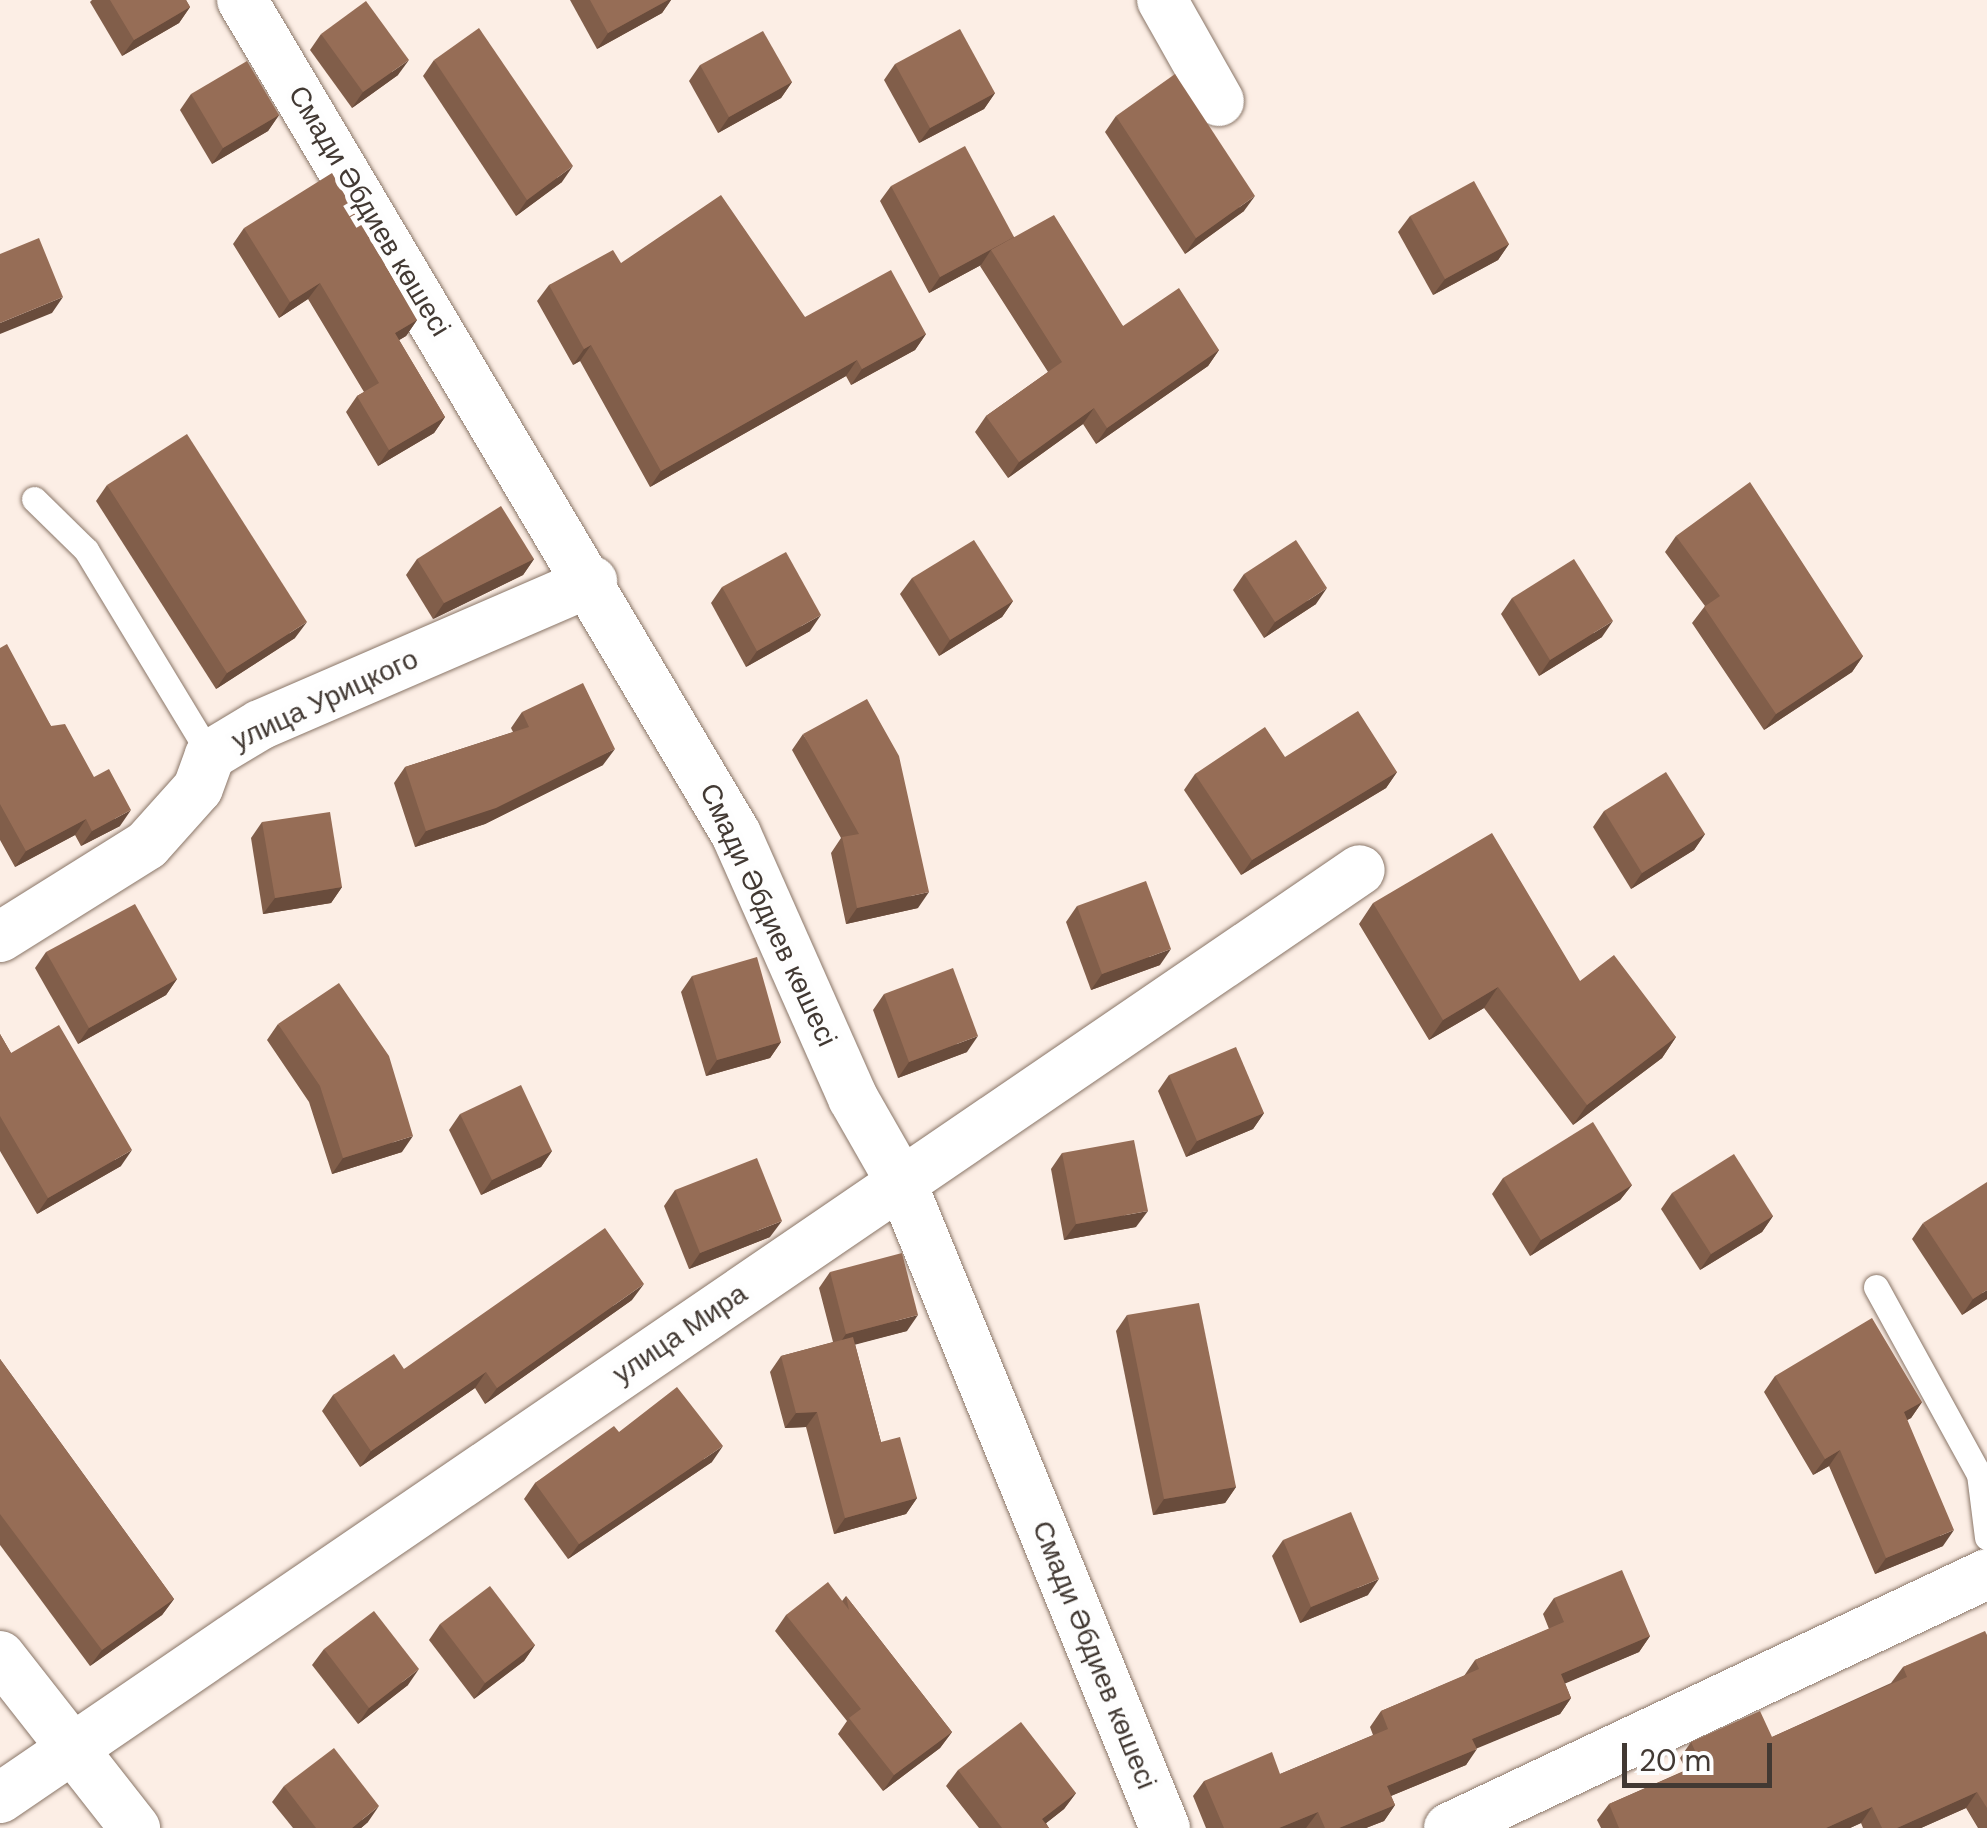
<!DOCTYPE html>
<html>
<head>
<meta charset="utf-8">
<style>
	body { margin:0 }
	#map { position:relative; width:1987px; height:1828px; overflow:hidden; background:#fceee5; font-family:"DM Sans",sans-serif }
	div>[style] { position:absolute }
	.roads { filter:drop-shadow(0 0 2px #8a7668) drop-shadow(0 0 2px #8a7668) }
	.lane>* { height:25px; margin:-12.5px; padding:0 12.5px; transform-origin:12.5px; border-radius:12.5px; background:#fff }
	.street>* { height:50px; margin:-25px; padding:0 25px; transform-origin:25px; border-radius:25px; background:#fff }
	.wall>* { inset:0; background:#815e4a }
	.shaded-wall>* { inset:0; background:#694c3c }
	.building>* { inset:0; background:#966d56 }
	span { translate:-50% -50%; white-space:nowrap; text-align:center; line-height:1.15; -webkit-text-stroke:10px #fefefe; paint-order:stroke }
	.street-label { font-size:28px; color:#423933 }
	.scale { position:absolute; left:1622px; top:1743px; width:150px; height:45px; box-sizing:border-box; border:5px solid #423933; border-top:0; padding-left:12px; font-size:30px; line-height:35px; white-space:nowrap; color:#423933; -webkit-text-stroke:8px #fefefe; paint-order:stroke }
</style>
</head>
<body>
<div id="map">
	<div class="roads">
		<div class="lane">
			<i style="left:34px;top:499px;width:73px;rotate:44.4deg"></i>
			<i style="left:86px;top:550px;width:240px;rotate:58.8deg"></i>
			<i style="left:1876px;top:1287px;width:213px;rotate:61.2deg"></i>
			<i style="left:1979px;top:1474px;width:64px;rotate:82.8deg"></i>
		</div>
		<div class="street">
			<i style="left:242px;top:0;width:969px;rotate:59.36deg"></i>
			<i style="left:736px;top:834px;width:289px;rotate:66.1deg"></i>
			<i style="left:853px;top:1098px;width:99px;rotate:60.3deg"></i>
			<i style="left:902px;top:1184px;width:696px;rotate:67.79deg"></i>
			<i style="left:1162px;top:0;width:116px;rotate:60.6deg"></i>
			<i style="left:0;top:937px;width:173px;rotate:-32deg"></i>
			<i style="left:147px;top:845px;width:76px;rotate:-48.2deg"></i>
			<i style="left:198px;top:788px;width:35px;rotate:-70deg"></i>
			<i style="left:210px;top:755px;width:58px;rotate:-31deg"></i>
			<i style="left:260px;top:725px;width:362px;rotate:-23.4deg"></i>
			<i style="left:0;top:1656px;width:219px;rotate:51.9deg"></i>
			<i style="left:0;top:1798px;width:1646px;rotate:-34.31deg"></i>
			<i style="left:1449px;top:1828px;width:595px;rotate:-25.27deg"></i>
		</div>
	</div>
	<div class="wall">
		<i style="clip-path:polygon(92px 0,186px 0,190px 7px,179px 23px,122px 56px,90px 2px)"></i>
		<i style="clip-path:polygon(570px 0,671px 0,662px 13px,597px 49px)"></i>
		<i style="clip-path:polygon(321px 34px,398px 75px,352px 108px,310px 50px)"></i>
		<i style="clip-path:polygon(434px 60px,562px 182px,516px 216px,423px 76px)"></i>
		<i style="clip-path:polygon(895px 64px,995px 93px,984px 109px,919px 143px,884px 80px)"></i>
		<i style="clip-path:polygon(700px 65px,792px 82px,781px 98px,718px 133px,689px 81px)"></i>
		<i style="clip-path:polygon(191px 94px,279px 115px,268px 131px,212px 164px,180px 110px)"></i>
		<i style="clip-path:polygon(1116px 116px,1244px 211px,1185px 254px,1105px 132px)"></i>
		<i style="clip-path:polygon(891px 186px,1014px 237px,1123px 326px,1219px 350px,1208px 366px,1096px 444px,1083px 424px,1008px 478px,975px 432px,986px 416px,1048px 372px,980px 266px,981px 265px,929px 293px,880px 201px)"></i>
		<i style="clip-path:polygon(1410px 216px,1509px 244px,1498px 260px,1433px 295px,1398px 232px)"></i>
		<i style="clip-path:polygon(244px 228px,417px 320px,406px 336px,399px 340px,445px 417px,434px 433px,378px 466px,346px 412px,357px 396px,364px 392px,308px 299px,279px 318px,233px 244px)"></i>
		<i style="clip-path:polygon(621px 263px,805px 317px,926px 334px,915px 350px,851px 385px,846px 376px,650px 487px,580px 361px,573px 365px,537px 301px,549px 285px)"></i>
		<i style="clip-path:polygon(107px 485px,295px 638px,216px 689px,96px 501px)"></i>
		<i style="clip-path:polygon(1676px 536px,1863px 656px,1852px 672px,1764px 730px,1692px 623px,1705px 606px,1665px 552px)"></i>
		<i style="clip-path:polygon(417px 559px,534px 559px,523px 575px,433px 619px,406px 575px)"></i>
		<i style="clip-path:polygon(1244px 574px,1316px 604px,1264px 638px,1233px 590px)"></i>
		<i style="clip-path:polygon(912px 578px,1013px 601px,1002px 617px,939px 656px,900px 594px)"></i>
		<i style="clip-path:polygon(722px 587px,810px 631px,746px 667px,711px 603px)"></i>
		<i style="clip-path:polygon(1512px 598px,1602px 637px,1539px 676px,1501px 614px)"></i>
		<i style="clip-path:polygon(0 648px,51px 726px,120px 826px,81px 846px,75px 835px,15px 867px,0 840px)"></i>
		<i style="clip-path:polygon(522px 712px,603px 765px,485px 824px,415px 847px,394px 783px,405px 767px,513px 732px,511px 728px)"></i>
		<i style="clip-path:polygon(803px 734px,918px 908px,846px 924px,831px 853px,841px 838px,792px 750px)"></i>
		<i style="clip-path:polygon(1285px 757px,1397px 772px,1386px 788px,1241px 875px,1184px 790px,1195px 774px)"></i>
		<i style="clip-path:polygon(1604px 811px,1705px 834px,1694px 850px,1631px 889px,1593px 827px)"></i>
		<i style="clip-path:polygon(262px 822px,342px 887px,331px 903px,263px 914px,251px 838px)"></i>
		<i style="clip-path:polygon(1373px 903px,1580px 981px,1676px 1037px,1662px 1058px,1573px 1125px,1484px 1008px,1429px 1040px,1359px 924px)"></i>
		<i style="clip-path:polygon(1077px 906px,1160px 965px,1091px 990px,1066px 922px)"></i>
		<i style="clip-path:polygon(46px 952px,177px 979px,166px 995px,78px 1044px,35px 968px)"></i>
		<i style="clip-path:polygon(692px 976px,781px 1042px,770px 1058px,706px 1076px,681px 992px)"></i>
		<i style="clip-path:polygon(884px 994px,967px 1052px,898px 1078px,873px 1010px)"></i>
		<i style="clip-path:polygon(278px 1024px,402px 1152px,332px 1174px,309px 1102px,267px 1040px)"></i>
		<i style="clip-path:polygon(0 1034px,11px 1053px,121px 1166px,37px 1214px,0 1151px)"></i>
		<i style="clip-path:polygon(1169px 1075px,1264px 1113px,1253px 1129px,1186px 1157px,1158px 1091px)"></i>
		<i style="clip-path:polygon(460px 1114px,552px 1151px,541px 1167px,481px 1195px,449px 1130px)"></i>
		<i style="clip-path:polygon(1062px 1153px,1136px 1227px,1064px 1240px,1051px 1169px)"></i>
		<i style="clip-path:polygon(1503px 1178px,1632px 1185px,1620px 1200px,1530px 1256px,1492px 1194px)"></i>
		<i style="clip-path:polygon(675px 1190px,770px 1237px,689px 1269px,664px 1206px)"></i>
		<i style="clip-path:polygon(1672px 1193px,1773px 1216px,1762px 1232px,1700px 1270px,1661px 1209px)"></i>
		<i style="clip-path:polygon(1923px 1223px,1987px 1299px,1962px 1315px,1912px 1239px)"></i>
		<i style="clip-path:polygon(830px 1272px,907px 1331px,855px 1344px,881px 1442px,917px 1498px,906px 1514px,834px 1534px,806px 1427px,785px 1428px,770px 1372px,781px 1356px,833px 1342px,819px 1288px)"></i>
		<i style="clip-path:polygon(632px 1300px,485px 1404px,475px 1388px,360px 1467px,322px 1411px,333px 1395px,404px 1369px)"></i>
		<i style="clip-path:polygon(1127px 1315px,1236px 1487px,1225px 1503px,1153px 1515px,1116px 1331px)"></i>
		<i style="clip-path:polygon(0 1359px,174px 1599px,162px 1615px,90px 1666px,0 1545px)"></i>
		<i style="clip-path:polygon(1775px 1376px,1922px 1402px,1911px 1418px,1907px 1420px,1943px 1546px,1875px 1574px,1829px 1466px,1813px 1475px,1764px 1392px)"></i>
		<i style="clip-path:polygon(619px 1432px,712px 1462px,568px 1559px,524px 1499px,535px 1483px)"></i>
		<i style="clip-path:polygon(1283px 1540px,1368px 1595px,1300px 1623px,1272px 1556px)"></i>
		<i style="clip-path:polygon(846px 1596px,952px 1732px,940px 1748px,883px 1791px,838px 1734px,847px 1721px,775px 1631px,786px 1615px,842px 1601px)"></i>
		<i style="clip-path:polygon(1554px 1598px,1650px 1636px,1639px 1652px,1565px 1683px,1571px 1698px,1560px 1714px,1476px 1748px,1466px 1765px,1391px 1796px,1395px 1805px,1384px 1821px,1366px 1828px,1206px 1828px,1193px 1796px,1204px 1781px,1280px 1774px,1373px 1735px,1370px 1727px,1381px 1711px,1464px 1676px,1475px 1660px,1549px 1629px,1543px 1614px)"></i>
		<i style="clip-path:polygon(440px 1624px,535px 1645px,524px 1661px,474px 1699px,429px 1640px)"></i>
		<i style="clip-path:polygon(1987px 1635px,1987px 1828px,1978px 1828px,1966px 1808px,1921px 1828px,1863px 1828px,1861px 1823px,1850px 1828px,1601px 1828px,1597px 1820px,1609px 1804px,1686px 1770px,1680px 1758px,1691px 1742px,1772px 1737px,1891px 1683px,1903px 1667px)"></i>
		<i style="clip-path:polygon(324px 1649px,408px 1685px,358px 1724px,312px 1665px)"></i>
		<i style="clip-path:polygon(958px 1770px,1076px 1793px,1064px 1809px,1046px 1823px,1049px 1828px,979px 1828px,946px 1786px)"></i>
		<i style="clip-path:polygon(284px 1786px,368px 1822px,361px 1828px,293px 1828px,272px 1802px)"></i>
	</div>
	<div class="shaded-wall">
		<i style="clip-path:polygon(668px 0,671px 0,662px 13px,597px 49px,608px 33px)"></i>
		<i style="clip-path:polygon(190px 7px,179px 23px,122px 56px,134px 40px)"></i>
		<i style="clip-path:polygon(409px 60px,398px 75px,352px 108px,363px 92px)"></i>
		<i style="clip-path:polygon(792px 82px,781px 98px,718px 133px,729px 117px)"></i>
		<i style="clip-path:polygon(995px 93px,984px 109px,919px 143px,930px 128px)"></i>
		<i style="clip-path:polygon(279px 115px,268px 131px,212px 164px,223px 148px)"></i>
		<i style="clip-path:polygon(573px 166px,562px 182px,516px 216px,527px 200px)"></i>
		<i style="clip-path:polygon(1255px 196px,1244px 211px,1185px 254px,1196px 238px)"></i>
		<i style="clip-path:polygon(1014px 237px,991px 250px,981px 265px,929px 293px,940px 277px)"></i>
		<i style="clip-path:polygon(1509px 244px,1498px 260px,1433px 295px,1445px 279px)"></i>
		<i style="clip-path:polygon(320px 283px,308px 299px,279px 318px,290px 302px)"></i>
		<i style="clip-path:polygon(63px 297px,52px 313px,0 334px,0 323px)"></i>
		<i style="clip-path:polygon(417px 320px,406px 336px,384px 349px,395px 333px)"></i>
		<i style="clip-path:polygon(926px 334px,915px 350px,851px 385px,862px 369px)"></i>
		<i style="clip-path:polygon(591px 345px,580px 361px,573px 365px,584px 349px)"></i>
		<i style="clip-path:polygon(1219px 350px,1208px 366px,1096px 444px,1107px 428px)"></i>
		<i style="clip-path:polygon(857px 360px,846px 376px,650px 487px,661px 471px)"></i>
		<i style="clip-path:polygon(1094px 408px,1083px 424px,1008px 478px,1019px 462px)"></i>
		<i style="clip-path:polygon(445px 417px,434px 433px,378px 466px,389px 450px)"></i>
		<i style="clip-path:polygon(534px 559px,523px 575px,433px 619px,444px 603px)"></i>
		<i style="clip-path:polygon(1327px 588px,1316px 604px,1264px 638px,1275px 622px)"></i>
		<i style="clip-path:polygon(1013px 601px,1002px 617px,939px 656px,950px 640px)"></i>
		<i style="clip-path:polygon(821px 615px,810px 631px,746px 667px,757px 651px)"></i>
		<i style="clip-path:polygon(1613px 621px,1602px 637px,1539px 676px,1550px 660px)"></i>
		<i style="clip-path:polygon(307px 622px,295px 638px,216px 689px,227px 673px)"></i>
		<i style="clip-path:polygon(1863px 656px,1852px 672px,1764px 730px,1776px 714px)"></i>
		<i style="clip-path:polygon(615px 749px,603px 765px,485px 824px,415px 847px,426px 831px)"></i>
		<i style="clip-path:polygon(1397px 772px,1386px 788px,1241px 875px,1252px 860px)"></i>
		<i style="clip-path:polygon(131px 810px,120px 826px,81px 846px,92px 831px)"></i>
		<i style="clip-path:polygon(86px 819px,75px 835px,15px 867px,26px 851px)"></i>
		<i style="clip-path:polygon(1705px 834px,1694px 850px,1631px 889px,1642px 873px)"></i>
		<i style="clip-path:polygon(342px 887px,331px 903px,263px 914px,275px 898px)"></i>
		<i style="clip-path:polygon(929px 892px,918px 908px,846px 924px,857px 908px)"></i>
		<i style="clip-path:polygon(1171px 949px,1160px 965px,1091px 990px,1102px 974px)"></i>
		<i style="clip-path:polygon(177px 979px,166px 995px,78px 1044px,89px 1028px)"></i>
		<i style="clip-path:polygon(1498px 987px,1484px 1008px,1429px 1040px,1443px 1020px)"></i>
		<i style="clip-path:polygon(978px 1036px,967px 1052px,898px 1078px,909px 1062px)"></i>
		<i style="clip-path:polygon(1676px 1037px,1662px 1058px,1573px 1125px,1587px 1105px)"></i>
		<i style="clip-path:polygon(781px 1042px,770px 1058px,706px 1076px,717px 1060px)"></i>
		<i style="clip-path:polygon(1264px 1113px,1253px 1129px,1186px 1157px,1197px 1141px)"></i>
		<i style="clip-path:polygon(413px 1136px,402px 1152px,332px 1174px,343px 1158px)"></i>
		<i style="clip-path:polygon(132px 1150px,121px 1166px,37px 1214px,48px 1198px)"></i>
		<i style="clip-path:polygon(552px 1151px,541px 1167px,481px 1195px,492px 1180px)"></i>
		<i style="clip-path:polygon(1632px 1185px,1620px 1200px,1530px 1256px,1541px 1240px)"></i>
		<i style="clip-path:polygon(1148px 1211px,1136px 1227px,1064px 1240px,1076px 1224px)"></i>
		<i style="clip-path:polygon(1773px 1216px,1762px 1232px,1700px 1270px,1711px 1254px)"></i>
		<i style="clip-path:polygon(782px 1221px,770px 1237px,689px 1269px,700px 1253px)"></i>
		<i style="clip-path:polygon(644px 1284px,632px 1300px,485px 1404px,497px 1388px)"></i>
		<i style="clip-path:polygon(1987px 1290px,1987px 1299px,1962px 1315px,1973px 1299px)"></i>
		<i style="clip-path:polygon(918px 1315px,907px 1331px,835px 1350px,846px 1334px)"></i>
		<i style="clip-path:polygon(486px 1372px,475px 1388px,360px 1467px,371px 1451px)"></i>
		<i style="clip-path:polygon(1922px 1402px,1911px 1418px,1893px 1428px,1904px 1412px)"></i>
		<i style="clip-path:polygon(817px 1412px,806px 1427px,785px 1428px,796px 1413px)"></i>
		<i style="clip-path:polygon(723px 1446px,712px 1462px,568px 1559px,579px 1544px)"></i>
		<i style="clip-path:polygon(1840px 1450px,1829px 1466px,1813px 1475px,1825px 1459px)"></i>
		<i style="clip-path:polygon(1236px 1487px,1225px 1503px,1153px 1515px,1164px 1499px)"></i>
		<i style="clip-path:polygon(917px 1498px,906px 1514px,834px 1534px,845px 1518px)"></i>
		<i style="clip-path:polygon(1954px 1530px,1943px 1546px,1875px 1574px,1886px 1558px)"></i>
		<i style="clip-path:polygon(1379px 1579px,1368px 1595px,1300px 1623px,1311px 1607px)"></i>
		<i style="clip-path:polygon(174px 1599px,162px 1615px,90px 1666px,102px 1650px)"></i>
		<i style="clip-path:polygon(1650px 1636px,1639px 1652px,1550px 1690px,1561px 1674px)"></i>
		<i style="clip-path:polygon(535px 1645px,524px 1661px,474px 1699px,485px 1683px)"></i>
		<i style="clip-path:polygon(419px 1669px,408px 1685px,358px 1724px,369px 1708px)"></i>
		<i style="clip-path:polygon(1571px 1698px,1560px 1714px,1461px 1755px,1472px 1739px)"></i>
		<i style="clip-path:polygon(952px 1732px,940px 1748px,883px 1791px,894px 1775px)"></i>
		<i style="clip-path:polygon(1477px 1749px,1466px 1765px,1376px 1802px,1387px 1786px)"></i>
		<i style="clip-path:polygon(1977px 1792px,1966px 1808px,1921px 1828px,1897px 1828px)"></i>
		<i style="clip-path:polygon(1076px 1793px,1064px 1809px,1040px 1828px,1042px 1819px)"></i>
		<i style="clip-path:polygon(1395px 1805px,1384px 1821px,1366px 1828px,1339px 1828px)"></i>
		<i style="clip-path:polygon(379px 1806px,368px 1822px,361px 1828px,352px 1828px)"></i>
		<i style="clip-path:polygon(1872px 1807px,1861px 1823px,1850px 1828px,1826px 1828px)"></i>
		<i style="clip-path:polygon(1318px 1812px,1306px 1828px,1279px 1828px)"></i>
	</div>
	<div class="building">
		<i style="clip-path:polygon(110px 0,186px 0,190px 7px,134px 40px)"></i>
		<i style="clip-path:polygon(590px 0,668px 0,608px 33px)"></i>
		<i style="clip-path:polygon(366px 1px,409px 60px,363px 92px,321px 34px)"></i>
		<i style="clip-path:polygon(479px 28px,573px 166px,527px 200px,434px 60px)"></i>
		<i style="clip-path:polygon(960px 29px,995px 93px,930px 128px,895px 64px)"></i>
		<i style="clip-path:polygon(763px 31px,792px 82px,729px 117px,700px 65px)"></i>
		<i style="clip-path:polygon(247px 61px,279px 115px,223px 148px,191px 94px)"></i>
		<i style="clip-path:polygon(1175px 74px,1255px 196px,1196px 238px,1116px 116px)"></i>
		<i style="clip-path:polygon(965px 146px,1014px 237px,940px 277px,891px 186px)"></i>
		<i style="clip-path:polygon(332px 173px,417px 320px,395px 333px,445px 417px,389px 450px,357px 396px,379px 383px,320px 283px,290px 302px,244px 228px)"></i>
		<i style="clip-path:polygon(1474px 181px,1509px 244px,1445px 279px,1410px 216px)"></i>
		<i style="clip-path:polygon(721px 195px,805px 317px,891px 270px,926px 334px,862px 369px,857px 360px,661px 471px,591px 345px,584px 349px,549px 285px,613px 250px,621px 263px)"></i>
		<i style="clip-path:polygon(1054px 215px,1123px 326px,1179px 288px,1219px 350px,1107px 428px,1094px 408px,1019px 462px,986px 416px,1062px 362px,991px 250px)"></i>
		<i style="clip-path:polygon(39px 238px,63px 297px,0 323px,0 254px)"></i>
		<i style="clip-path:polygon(187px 434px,307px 622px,227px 673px,107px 485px)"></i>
		<i style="clip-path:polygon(1750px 482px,1863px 656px,1776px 714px,1704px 607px,1720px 596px,1676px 536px)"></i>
		<i style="clip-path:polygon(501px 506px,534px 559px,444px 603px,417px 559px)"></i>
		<i style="clip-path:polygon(974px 540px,1013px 601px,950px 640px,912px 578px)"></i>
		<i style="clip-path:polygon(1296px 540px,1327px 588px,1275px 622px,1244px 574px)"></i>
		<i style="clip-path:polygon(786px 552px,821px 615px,757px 651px,722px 587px)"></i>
		<i style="clip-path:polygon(1574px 559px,1613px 621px,1550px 660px,1512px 598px)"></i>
		<i style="clip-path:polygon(7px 644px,51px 726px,65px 724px,94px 777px,109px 769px,131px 810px,92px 831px,86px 819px,26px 851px,0 804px,0 648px)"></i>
		<i style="clip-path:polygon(583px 683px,615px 749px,496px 808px,426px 831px,405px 767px,529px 727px,522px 712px)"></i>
		<i style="clip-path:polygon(867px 699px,899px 756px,929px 892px,857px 908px,842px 837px,859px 834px,803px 734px)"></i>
		<i style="clip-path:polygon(1358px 711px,1397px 772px,1252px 860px,1195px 774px,1265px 727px,1285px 757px)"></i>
		<i style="clip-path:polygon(1666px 772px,1705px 834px,1642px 873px,1604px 811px)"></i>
		<i style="clip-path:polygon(330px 812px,342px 887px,275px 898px,262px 822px)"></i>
		<i style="clip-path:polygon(1492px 833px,1580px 981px,1614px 955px,1676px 1037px,1587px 1105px,1498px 987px,1443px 1020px,1373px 903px)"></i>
		<i style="clip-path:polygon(1146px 881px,1171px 949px,1102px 974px,1077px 906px)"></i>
		<i style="clip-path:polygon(135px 904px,177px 979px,89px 1028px,46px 952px)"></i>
		<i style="clip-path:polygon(757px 957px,781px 1042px,717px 1060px,692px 976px)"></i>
		<i style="clip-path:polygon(953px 968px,978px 1036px,909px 1062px,884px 994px)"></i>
		<i style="clip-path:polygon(339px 983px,389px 1056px,413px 1136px,343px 1158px,320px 1086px,278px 1024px)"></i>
		<i style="clip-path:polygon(59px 1025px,132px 1150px,48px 1198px,0 1116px,0 1034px,11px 1053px)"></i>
		<i style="clip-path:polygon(1236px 1047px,1264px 1113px,1197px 1141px,1169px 1075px)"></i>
		<i style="clip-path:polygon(521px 1085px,552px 1151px,492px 1180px,460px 1114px)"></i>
		<i style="clip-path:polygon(1593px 1122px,1632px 1185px,1541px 1240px,1503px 1178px)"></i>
		<i style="clip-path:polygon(1134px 1140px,1148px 1211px,1076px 1224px,1062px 1153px)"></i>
		<i style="clip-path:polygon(1734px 1154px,1773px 1216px,1711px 1254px,1672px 1193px)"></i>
		<i style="clip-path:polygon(757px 1158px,782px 1221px,700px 1253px,675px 1190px)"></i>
		<i style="clip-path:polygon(1987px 1182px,1987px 1290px,1973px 1299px,1923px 1223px)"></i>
		<i style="clip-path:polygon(605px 1228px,644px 1284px,497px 1388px,486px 1372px,371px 1451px,333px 1395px,394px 1354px,404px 1369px)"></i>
		<i style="clip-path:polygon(902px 1253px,918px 1315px,846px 1334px,830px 1272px)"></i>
		<i style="clip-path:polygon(1199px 1303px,1236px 1487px,1164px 1499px,1127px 1315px)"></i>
		<i style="clip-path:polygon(1872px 1318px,1922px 1402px,1904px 1412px,1954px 1530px,1886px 1558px,1840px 1450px,1825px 1459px,1775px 1376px)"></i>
		<i style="clip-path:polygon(853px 1337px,881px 1442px,900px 1437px,917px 1498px,845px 1518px,817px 1412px,796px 1413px,781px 1356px)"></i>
		<i style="clip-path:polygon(0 1359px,174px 1599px,102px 1650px,0 1514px)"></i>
		<i style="clip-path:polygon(677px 1387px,723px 1446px,579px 1544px,535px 1483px,614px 1426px,619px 1432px)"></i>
		<i style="clip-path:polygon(1351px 1512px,1379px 1579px,1311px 1607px,1283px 1540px)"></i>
		<i style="clip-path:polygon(1622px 1570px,1650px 1636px,1561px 1674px,1571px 1698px,1472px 1739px,1477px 1749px,1387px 1786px,1395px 1805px,1339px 1828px,1325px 1828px,1318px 1812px,1279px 1828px,1224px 1828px,1204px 1781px,1272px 1752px,1280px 1774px,1388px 1729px,1381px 1711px,1479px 1669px,1475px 1660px,1564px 1622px,1554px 1598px)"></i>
		<i style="clip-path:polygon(828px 1582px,849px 1610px,846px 1596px,952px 1732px,894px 1775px,849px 1718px,861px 1709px,786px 1615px)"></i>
		<i style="clip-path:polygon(490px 1586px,535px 1645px,485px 1683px,440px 1624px)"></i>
		<i style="clip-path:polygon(374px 1611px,419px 1669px,369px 1708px,324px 1649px)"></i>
		<i style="clip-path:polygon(1985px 1631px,1987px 1635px,1987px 1808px,1977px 1792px,1897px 1828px,1882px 1828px,1872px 1807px,1826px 1828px,1619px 1828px,1609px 1804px,1701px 1764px,1691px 1742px,1760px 1711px,1772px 1737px,1907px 1677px,1903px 1667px)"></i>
		<i style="clip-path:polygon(1021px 1722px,1076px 1793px,1042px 1819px,1049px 1828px,1002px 1828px,958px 1770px)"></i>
		<i style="clip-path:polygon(334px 1748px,379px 1806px,352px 1828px,316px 1828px,284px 1786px)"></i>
	</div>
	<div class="street-label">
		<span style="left:369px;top:211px;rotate:59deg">Смади Әбдиев көшесі</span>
		<span style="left:325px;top:700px;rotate:-25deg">улица Урицкого</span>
		<span style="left:768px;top:915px;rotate:65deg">Смади Әбдиев көшесі</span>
		<span style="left:680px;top:1334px;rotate:-34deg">улица Мира</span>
		<span style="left:1094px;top:1655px;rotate:68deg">Смади Әбдиев көшесі</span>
	</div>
	<div class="scale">20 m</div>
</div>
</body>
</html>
